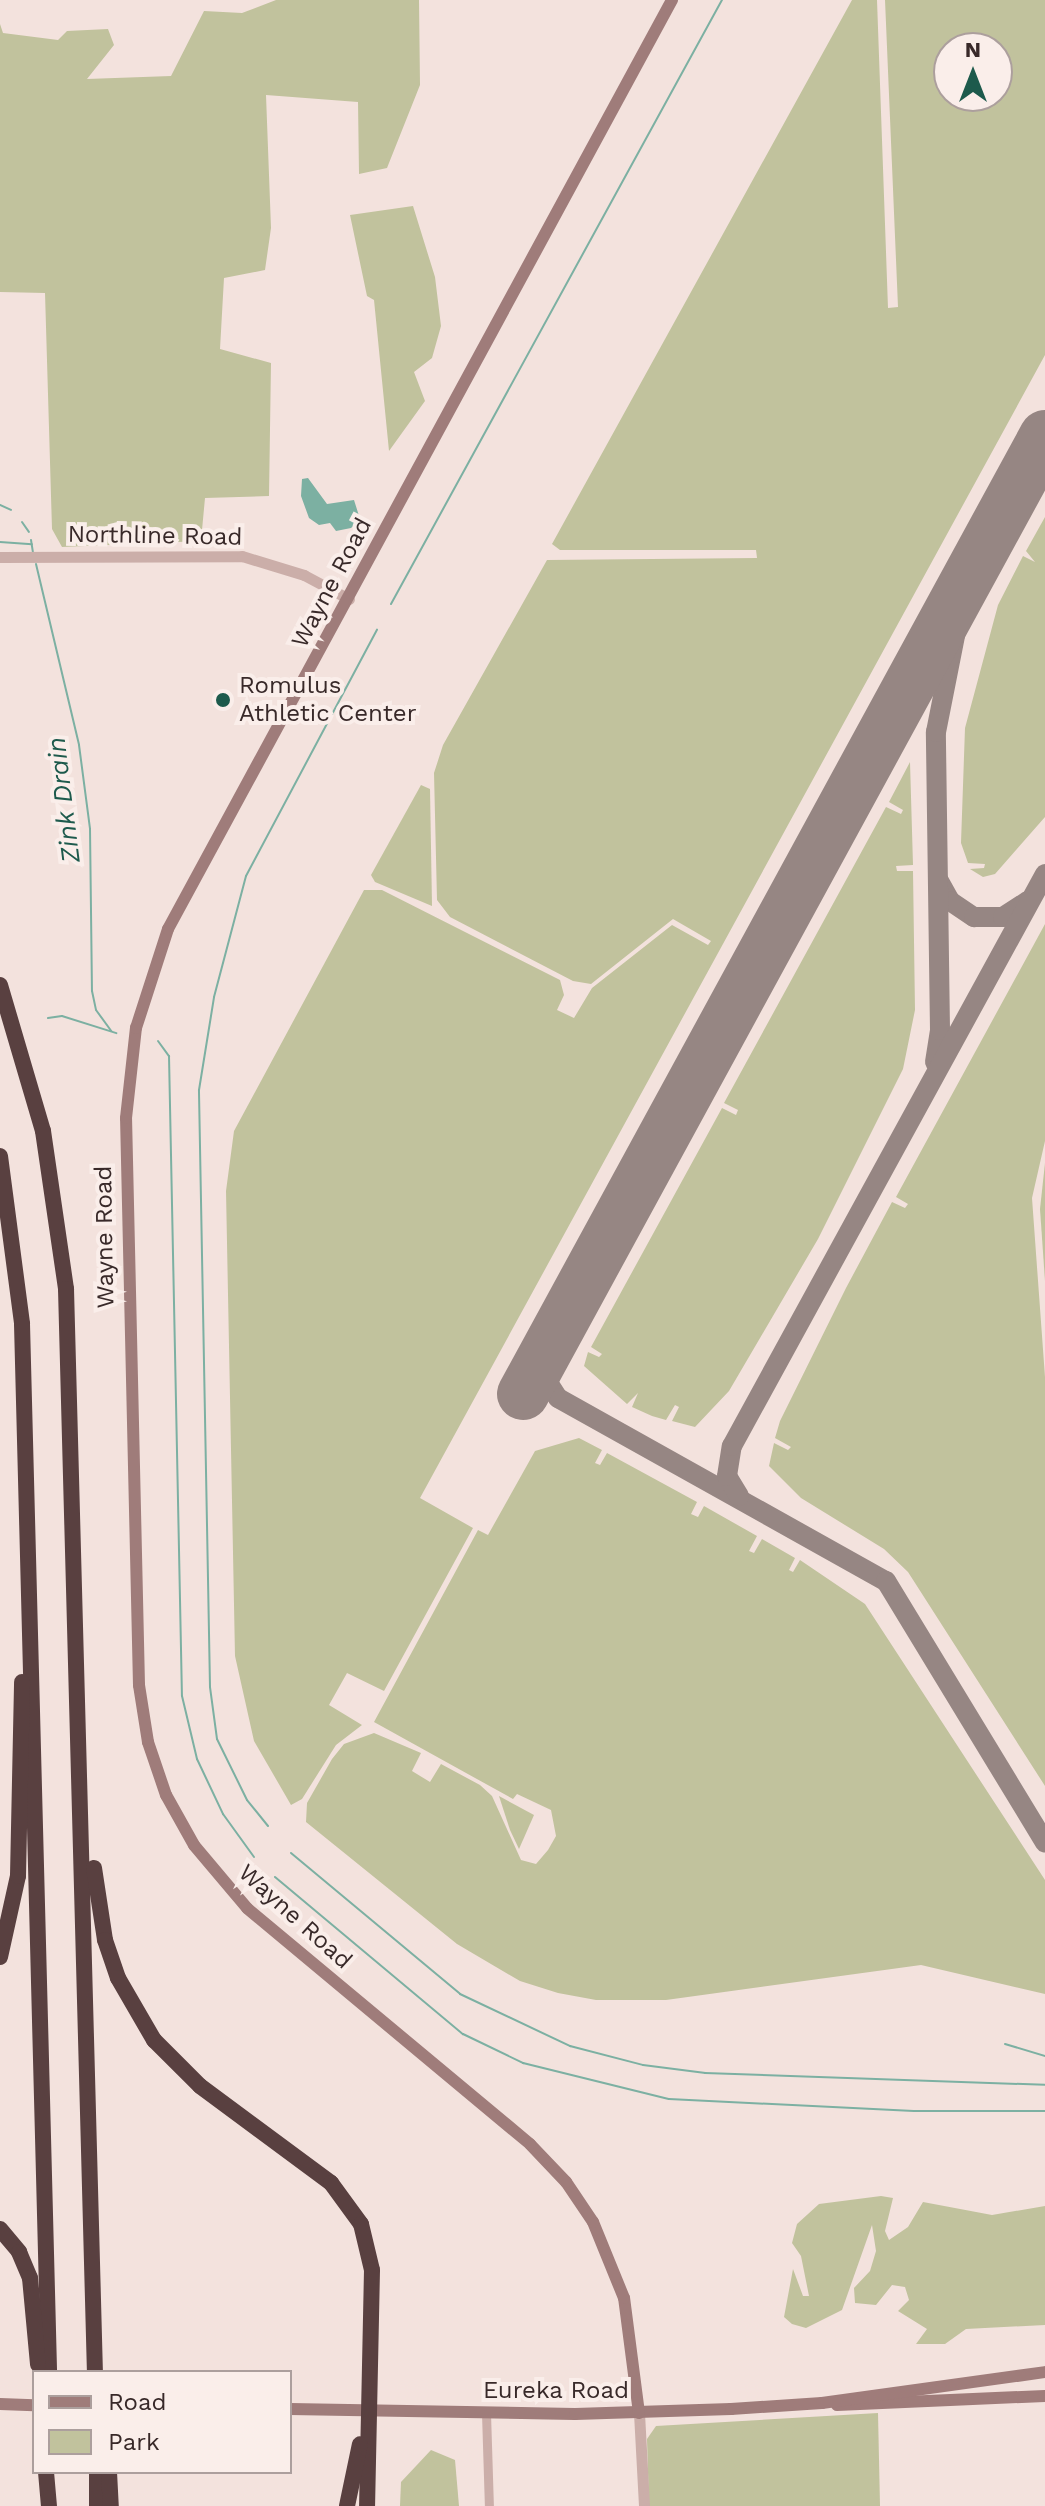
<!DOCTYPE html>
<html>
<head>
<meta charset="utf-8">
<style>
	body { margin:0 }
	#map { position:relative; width:1045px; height:2506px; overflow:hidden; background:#f3e2dd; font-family:"Work Sans",sans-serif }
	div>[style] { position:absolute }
	.green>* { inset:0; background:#c1c29d }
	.water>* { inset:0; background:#7cb0a2 }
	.stream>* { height:2px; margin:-1px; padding:0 1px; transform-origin:1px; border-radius:1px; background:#7cb0a2 }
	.taxiway>* { height:20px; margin:-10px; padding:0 10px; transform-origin:10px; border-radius:10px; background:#968683 }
	.runway>* { height:52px; margin:-26px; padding:0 26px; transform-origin:26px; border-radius:26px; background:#968683 }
	.minor>* { height:9px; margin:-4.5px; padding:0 4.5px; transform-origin:4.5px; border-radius:4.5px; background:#cbaea9 }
	.tertiary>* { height:11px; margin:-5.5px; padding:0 5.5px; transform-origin:5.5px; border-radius:5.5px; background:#cbaea9 }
	.secondary>* { height:12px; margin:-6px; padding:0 6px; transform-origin:6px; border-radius:6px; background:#9f7c7a }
	.motorway>* { height:16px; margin:-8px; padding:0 8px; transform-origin:8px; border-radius:8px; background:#594040 }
	.dots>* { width:22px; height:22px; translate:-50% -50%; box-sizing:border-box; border:4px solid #faeeea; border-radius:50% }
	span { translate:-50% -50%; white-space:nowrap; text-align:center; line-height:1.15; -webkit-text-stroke:8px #faeeea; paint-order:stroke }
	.street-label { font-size:24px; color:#382929 }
	.poi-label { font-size:24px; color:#382929 }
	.left { translate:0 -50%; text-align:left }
	.water-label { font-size:26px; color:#1d5a4c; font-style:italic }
	.legend { position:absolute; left:32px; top:2370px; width:260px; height:104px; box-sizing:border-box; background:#faeeea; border:2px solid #ac9f9d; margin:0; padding:10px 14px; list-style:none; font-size:24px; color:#382929 }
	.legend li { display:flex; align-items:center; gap:16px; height:40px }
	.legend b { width:40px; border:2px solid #ac9f9d }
	.north { position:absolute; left:933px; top:32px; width:80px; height:80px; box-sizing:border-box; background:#faeeea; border:2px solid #ac9f9d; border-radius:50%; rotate:0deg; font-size:22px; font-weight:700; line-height:32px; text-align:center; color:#382929 }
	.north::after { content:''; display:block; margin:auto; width:28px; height:36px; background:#1d5a4c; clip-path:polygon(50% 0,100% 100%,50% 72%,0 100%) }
</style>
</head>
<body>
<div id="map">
	<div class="green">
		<i style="clip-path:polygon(276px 0,419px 0,420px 85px,387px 168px,359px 174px,358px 102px,266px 95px,271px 228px,265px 270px,224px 278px,220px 349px,271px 363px,269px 496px,205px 498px,201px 541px,62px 547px,52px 529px,45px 293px,0 292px,0 24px,3px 33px,58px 40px,67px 31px,108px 29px,114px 45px,87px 79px,171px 76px,204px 11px,242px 13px)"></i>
		<i style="clip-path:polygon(evenodd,852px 0,877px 0,888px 308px,898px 307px,885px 0,1045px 0,1045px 355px,420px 1498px,473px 1528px,384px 1691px,347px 1673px,329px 1705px,362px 1725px,336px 1745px,302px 1799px,291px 1805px,254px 1741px,235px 1656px,226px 1191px,234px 1131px,364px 890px,382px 890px,560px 980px,564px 995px,557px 1010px,574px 1018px,592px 988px,672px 925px,708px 945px,711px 941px,673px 919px,591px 984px,573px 981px,450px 917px,437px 900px,434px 773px,443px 745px,547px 560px,757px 558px,756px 550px,560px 550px,552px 544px,852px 0,949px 48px,997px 48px,997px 96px,949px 96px,949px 48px)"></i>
		<i style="clip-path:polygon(413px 206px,435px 277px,441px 326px,432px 358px,414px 372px,425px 401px,389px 451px,374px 300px,367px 296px,350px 215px)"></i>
		<i style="clip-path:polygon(1045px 517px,1045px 817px,995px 874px,983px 877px,970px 869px,984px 868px,985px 864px,968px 863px,961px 843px,965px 728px,998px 605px,1023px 556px,1035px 562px,1026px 551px)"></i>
		<i style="clip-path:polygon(910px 762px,913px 865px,896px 866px,897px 871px,913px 871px,915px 1010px,903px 1069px,818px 1239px,729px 1391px,695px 1427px,672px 1421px,679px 1407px,675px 1405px,666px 1420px,652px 1416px,632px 1407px,638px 1393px,627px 1404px,584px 1366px,588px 1352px,599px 1357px,602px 1354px,591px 1347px,722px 1108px,736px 1115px,738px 1110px,724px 1103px,886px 807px,901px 814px,903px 810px,889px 802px)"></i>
		<i style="clip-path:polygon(421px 785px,430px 789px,432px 906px,375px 882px,371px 875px)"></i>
		<i style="clip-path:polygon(1045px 924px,1045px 1141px,1032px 1198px,1045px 1377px,1045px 1786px,908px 1572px,884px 1549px,801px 1498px,769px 1466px,774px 1443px,788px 1450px,791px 1447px,775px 1438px,780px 1421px,846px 1288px,892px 1202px,905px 1208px,908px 1204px,896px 1197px)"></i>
		<i style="clip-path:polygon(1045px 1163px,1045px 1281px,1040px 1209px)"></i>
		<i style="clip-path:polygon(579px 1438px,602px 1450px,595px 1463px,600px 1465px,607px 1453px,697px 1502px,691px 1514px,698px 1517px,704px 1506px,757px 1536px,749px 1551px,754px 1553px,762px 1539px,795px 1558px,789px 1570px,793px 1572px,800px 1560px,865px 1604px,1045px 1880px,1045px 1994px,921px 1965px,666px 2000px,596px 2000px,558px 1993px,520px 1981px,457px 1944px,306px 1822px,307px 1803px,332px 1759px,344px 1744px,374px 1733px,421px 1753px,412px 1771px,430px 1782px,441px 1764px,480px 1785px,492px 1796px,521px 1860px,536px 1864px,548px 1850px,556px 1836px,551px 1810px,517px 1794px,513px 1799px,374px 1722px,478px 1530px,488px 1535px,535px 1451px)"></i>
		<i style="clip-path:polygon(499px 1796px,534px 1815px,519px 1849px,510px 1830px)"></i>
		<i style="clip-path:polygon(881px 2196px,893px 2198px,885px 2231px,889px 2240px,908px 2227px,923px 2202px,992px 2215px,1045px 2206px,1045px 2325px,966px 2329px,945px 2344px,916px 2344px,927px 2329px,898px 2311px,909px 2300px,905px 2287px,892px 2285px,876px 2305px,855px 2303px,854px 2288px,870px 2271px,876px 2251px,872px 2225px,842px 2310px,806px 2328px,792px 2324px,784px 2317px,793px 2269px,803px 2296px,809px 2296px,801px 2256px,792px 2243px,797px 2224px,819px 2204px)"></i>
		<i style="clip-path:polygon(878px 2413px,880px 2506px,649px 2506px,647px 2439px,656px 2426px)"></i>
		<i style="clip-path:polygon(431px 2450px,455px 2460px,459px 2506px,400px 2506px,401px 2482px)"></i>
	</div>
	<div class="water">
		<i style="clip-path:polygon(308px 478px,327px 504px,354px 500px,360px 519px,351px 528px,336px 531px,330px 523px,319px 525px,309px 518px,301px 496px,302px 479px)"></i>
	</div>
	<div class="stream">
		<i style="left:0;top:505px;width:12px;rotate:24deg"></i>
		<i style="left:22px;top:522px;width:12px;rotate:55deg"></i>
		<i style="left:31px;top:540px;width:12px;rotate:81deg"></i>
		<i style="left:0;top:542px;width:32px;rotate:4deg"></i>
		<i style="left:36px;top:564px;width:186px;rotate:76.6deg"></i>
		<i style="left:79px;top:745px;width:85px;rotate:82.5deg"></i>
		<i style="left:90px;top:829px;width:162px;rotate:89.3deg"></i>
		<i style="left:92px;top:991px;width:19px;rotate:78deg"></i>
		<i style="left:96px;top:1010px;width:26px;rotate:54deg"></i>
		<i style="left:391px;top:604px;width:689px;rotate:-61.28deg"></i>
		<i style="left:48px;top:1018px;width:14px;rotate:-8deg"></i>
		<i style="left:62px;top:1016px;width:57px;rotate:17.5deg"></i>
		<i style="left:158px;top:1041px;width:19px;rotate:54deg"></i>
		<i style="left:169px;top:1056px;width:640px;rotate:88.84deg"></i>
		<i style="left:182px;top:1696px;width:65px;rotate:76.6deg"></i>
		<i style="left:197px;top:1759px;width:61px;rotate:64.7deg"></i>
		<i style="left:223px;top:1814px;width:53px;rotate:54.2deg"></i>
		<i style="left:268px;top:1826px;width:33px;rotate:-129deg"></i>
		<i style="left:247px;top:1800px;width:68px;rotate:-116.2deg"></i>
		<i style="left:217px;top:1739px;width:52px;rotate:-97.7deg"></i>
		<i style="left:210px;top:1687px;width:597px;rotate:-91.06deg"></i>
		<i style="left:199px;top:1090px;width:94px;rotate:-80.8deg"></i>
		<i style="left:214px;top:997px;width:125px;rotate:-75.2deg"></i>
		<i style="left:246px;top:876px;width:279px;rotate:-62deg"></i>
		<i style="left:291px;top:1853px;width:220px;rotate:39.8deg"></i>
		<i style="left:460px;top:1994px;width:122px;rotate:25.3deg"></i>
		<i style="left:570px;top:2046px;width:75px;rotate:14.6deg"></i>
		<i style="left:643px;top:2065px;width:63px;rotate:7.4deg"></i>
		<i style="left:705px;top:2073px;width:340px;rotate:2deg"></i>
		<i style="left:275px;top:1877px;width:245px;rotate:39.9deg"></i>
		<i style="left:463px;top:2034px;width:67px;rotate:25.8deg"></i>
		<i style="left:523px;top:2063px;width:150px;rotate:13.9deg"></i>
		<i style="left:669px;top:2099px;width:245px;rotate:2.8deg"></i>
		<i style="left:914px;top:2111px;width:131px"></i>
		<i style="left:1005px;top:2044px;width:42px;rotate:16.7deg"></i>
	</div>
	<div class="taxiway">
		<i style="left:939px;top:881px;width:23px;rotate:61deg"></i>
		<i style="left:950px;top:901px;width:29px;rotate:34deg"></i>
		<i style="left:974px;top:917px;width:29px"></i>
		<i style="left:1003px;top:917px;width:30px;rotate:-33deg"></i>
		<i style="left:935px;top:1062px;width:32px;rotate:-81deg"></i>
		<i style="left:940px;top:1030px;width:298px;rotate:-90.8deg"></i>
		<i style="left:936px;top:732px;width:113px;rotate:-78.8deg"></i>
		<i style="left:958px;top:621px;width:84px;rotate:-69.8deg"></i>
		<i style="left:548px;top:1348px;width:30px;rotate:96deg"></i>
		<i style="left:545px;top:1378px;width:24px;rotate:57deg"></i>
		<i style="left:558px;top:1398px;width:376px;rotate:29.2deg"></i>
		<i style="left:886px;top:1581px;width:306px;rotate:58.7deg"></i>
		<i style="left:739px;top:1496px;width:23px;rotate:-121deg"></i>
		<i style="left:727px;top:1476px;width:30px;rotate:-81deg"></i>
		<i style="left:732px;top:1446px;width:652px;rotate:-61.31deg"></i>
	</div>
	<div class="runway">
		<i style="left:523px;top:1394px;width:1091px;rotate:-61.41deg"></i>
	</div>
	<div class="minor">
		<i style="left:486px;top:2413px;width:93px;rotate:88.2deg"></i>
	</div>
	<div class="tertiary">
		<i style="left:0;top:557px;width:242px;rotate:-0.2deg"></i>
		<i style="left:242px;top:556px;width:65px;rotate:17deg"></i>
		<i style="left:304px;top:575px;width:51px;rotate:28.1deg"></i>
		<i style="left:639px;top:2413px;width:93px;rotate:86.9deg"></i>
	</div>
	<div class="secondary">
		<i style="left:0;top:2404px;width:34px;rotate:2deg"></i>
		<i style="left:837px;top:2405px;width:208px;rotate:-2.5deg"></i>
		<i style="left:290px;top:2409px;width:285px;rotate:1deg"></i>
		<i style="left:575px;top:2414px;width:156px;rotate:-1.8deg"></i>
		<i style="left:731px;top:2409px;width:91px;rotate:-3.8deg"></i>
		<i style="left:822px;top:2403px;width:225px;rotate:-7.9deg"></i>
		<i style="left:639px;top:2413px;width:116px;rotate:-97.4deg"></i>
		<i style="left:624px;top:2298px;width:82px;rotate:-112.2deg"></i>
		<i style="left:593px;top:2222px;width:48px;rotate:-124deg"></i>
		<i style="left:566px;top:2182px;width:52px;rotate:-133.5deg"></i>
		<i style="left:530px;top:2144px;width:368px;rotate:-140.2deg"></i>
		<i style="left:247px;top:1908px;width:82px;rotate:-130.1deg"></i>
		<i style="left:194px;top:1845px;width:57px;rotate:-119.2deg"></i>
		<i style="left:166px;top:1795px;width:56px;rotate:-108.8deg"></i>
		<i style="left:148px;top:1742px;width:58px;rotate:-99deg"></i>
		<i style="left:139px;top:1685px;width:567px;rotate:-91.31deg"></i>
		<i style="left:126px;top:1118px;width:91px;rotate:-83.7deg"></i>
		<i style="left:136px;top:1028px;width:104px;rotate:-72.1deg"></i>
		<i style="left:168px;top:929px;width:1057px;rotate:-61.52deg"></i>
	</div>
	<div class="motorway">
		<i style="left:0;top:985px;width:152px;rotate:73.6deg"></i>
		<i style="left:43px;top:1131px;width:160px;rotate:81.7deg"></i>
		<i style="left:66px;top:1289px;width:1083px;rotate:88.47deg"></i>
		<i style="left:0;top:1156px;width:169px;rotate:82.5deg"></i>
		<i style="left:22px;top:1324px;width:1048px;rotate:88.52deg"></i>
		<i style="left:94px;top:1868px;width:73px;rotate:81.3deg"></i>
		<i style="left:105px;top:1940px;width:40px;rotate:71.1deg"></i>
		<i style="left:118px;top:1978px;width:72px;rotate:59.9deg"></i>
		<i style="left:154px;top:2040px;width:65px;rotate:45deg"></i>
		<i style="left:200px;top:2086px;width:163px;rotate:36.5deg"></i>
		<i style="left:331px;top:2183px;width:51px;rotate:53.8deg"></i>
		<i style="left:361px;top:2224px;width:47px;rotate:76.6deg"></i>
		<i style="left:372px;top:2270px;width:236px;rotate:91.2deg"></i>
		<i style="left:0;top:1957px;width:83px;rotate:-77.5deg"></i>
		<i style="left:18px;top:1876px;width:194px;rotate:-88.8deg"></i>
		<i style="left:0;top:2229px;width:30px;rotate:50deg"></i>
		<i style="left:19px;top:2252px;width:28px;rotate:67deg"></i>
		<i style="left:30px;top:2278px;width:87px;rotate:84.7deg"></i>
		<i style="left:46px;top:2472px;width:34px;rotate:85deg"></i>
		<i style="left:97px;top:2472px;width:34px;rotate:90deg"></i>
		<i style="left:109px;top:2472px;width:34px;rotate:87deg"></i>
		<i style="left:347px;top:2506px;width:63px;rotate:-78.2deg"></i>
	</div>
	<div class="dots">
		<i style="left:223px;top:700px;background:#1d5a4c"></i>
	</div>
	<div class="street-label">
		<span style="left:155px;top:536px;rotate:1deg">Northline Road</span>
		<span style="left:332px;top:583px;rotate:-62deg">Wayne Road</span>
		<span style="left:105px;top:1237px;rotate:-91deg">Wayne Road</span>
		<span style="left:295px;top:1917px;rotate:42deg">Wayne Road</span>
		<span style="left:556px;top:2391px">Eureka Road</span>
	</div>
	<div class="poi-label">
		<span class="left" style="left:239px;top:700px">Romulus<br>Athletic Center</span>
	</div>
	<div class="water-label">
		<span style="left:64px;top:800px;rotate:-97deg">Zink Drain</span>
	</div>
	<ul class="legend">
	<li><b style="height:10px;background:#9f7c7a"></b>Road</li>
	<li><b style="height:22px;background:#c1c29d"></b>Park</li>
	</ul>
	<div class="north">N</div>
</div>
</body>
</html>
